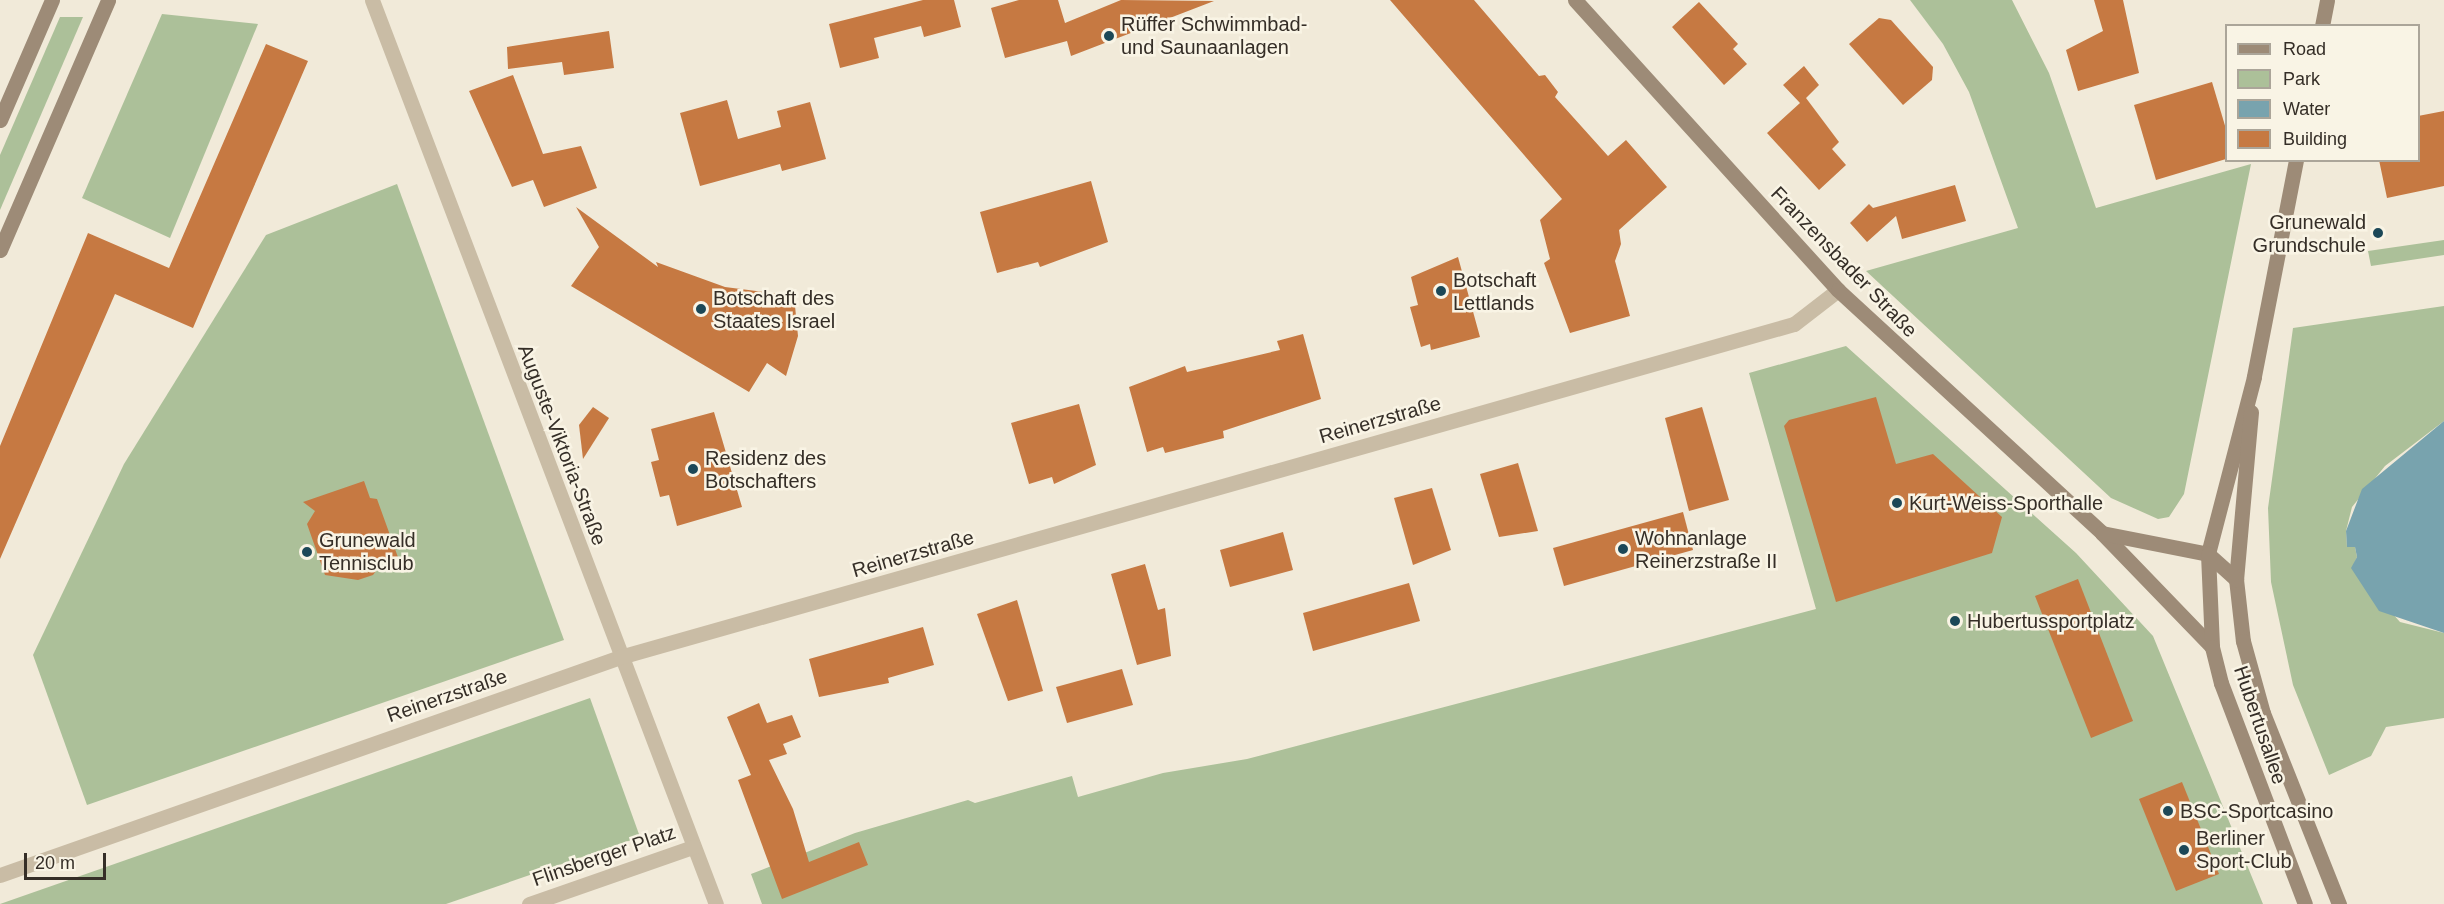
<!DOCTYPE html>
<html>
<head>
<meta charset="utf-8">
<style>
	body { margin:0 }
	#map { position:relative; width:2444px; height:904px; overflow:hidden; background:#f1ead9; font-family:Helvetica,sans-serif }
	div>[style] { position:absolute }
	.green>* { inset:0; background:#acc099 }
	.water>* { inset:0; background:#78a3ae }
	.building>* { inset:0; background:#c67942 }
	.street>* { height:15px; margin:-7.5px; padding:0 7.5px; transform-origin:7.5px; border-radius:7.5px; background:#c9bca5 }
	.secondary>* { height:15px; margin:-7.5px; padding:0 7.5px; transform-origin:7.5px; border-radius:7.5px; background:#9d8b77 }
	.dots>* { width:16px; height:16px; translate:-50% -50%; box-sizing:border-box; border:3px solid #f9f4e5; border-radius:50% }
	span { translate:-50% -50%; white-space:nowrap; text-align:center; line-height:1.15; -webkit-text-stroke:5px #f9f4e5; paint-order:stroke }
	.poi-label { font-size:20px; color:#352e27 }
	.left { translate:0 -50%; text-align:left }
	.right { translate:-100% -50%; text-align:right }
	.street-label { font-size:20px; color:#352e27 }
	.legend { position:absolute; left:2225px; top:24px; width:195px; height:138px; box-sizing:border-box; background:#f9f4e5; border:2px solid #aba599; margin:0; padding:8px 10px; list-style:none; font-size:18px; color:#352e27 }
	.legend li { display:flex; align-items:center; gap:12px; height:30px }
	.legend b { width:30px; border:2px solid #aba599 }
	.scale { position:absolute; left:24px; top:853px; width:82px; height:27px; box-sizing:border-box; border:3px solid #352e27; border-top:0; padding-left:8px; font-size:18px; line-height:21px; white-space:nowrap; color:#352e27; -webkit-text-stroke:4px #f9f4e5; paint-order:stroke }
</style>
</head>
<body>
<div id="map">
	<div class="green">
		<i style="clip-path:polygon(1910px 0,2012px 0,2049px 73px,2096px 208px,2251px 164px,2184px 494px,2169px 517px,2158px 519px,2111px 498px,1866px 271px,2018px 228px,1969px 92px,1943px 44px)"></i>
		<i style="clip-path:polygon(162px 14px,258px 24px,170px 238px,82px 198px)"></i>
		<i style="clip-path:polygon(60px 17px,83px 17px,0 210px,0 155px)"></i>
		<i style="clip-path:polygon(397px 184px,564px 640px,87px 805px,33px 655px,124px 464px,266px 235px)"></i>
		<i style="clip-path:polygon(2444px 240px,2444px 255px,2371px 266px,2368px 251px)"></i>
		<i style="clip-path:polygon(2444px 306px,2444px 421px,2385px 466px,2352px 507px,2346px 531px,2347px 547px,2355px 547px,2357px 557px,2352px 568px,2400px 622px,2444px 633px,2444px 718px,2386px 727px,2371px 756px,2329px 775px,2293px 685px,2271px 582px,2268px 508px,2293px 328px)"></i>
		<i style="clip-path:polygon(1846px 346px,2076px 553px,2153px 636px,2263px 904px,762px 904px,751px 874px,855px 833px,968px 800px,975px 803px,1072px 776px,1078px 797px,1163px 773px,1247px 759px,1816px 609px,1749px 373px)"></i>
		<i style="clip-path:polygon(590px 698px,640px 837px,446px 904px,0 904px)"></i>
	</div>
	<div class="water">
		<i style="clip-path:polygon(2444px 421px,2444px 633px,2379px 611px,2351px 568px,2357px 557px,2355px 547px,2347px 547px,2346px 531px,2362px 489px)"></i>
	</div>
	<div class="building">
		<i style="clip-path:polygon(923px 0,954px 0,961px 27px,924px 37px,921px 26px,874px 38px,879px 58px,840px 68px,829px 24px)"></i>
		<i style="clip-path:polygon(1019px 0,1058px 0,1065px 23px,1121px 0,1214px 1px,1071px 56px,1067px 41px,1005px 58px,991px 8px)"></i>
		<i style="clip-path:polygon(1390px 0,1474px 0,1539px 76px,1545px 75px,1558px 92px,1555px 97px,1608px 156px,1626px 140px,1667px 187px,1619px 230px,1621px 244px,1615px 261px,1630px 316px,1570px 333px,1544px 263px,1550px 259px,1540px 220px,1562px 199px)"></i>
		<i style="clip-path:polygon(2094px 0,2123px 0,2139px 73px,2078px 91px,2066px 50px,2103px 31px)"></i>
		<i style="clip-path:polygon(1699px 2px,1738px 44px,1733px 49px,1747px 64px,1724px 85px,1672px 27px)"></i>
		<i style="clip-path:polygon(1879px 18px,1891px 20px,1933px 67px,1932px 80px,1903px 105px,1849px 44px)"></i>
		<i style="clip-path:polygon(609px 31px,614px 68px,564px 75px,562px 62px,508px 69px,507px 47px)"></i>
		<i style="clip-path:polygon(266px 44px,308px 61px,193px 328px,115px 294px,0 559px,0 446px,88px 233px,169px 268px)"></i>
		<i style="clip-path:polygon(1804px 66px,1819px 85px,1806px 98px,1839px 142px,1832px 149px,1846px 165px,1819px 190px,1767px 133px,1800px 103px,1783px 85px)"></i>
		<i style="clip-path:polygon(513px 75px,543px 154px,581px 146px,597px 188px,544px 207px,533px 180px,512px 187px,469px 91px)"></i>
		<i style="clip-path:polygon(2212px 82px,2226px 129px,2226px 159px,2156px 180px,2134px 105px)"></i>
		<i style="clip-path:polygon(727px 100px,738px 139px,781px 127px,777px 111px,810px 102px,826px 159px,782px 171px,780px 164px,700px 186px,680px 113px)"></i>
		<i style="clip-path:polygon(2444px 111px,2444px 186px,2387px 198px,2379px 160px,2418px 160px,2418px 116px)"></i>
		<i style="clip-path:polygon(1091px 181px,1108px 242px,1040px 267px,1038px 262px,997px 273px,980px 212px)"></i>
		<i style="clip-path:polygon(1955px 185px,1966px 221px,1902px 239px,1896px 216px,1867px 242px,1850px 223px,1869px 204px,1873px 208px)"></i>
		<i style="clip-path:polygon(576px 207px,658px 267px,656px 262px,725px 287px,794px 296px,798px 336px,786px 376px,767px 363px,749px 392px,571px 286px,599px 247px)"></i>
		<i style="clip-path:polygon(1458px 257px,1480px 337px,1431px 350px,1430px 344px,1421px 347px,1410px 307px,1418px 305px,1411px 277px)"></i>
		<i style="clip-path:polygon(1303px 334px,1321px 399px,1223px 431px,1224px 438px,1165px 453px,1163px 447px,1147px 452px,1129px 387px,1185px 366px,1187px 372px,1280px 350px,1277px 341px)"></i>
		<i style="clip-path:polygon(1876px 397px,1896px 464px,1933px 454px,2002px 517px,1992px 553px,1836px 602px,1784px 426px,1789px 420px)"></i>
		<i style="clip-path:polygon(1079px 404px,1096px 465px,1054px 484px,1052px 477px,1029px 484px,1011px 423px)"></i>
		<i style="clip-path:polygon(593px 407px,609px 418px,583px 459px,579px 425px)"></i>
		<i style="clip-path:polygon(1702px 407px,1729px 500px,1689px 511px,1665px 418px)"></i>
		<i style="clip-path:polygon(714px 412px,742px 507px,677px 526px,669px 495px,660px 497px,651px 462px,659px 460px,651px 429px)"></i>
		<i style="clip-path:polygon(1518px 463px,1538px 531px,1499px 537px,1480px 474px)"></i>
		<i style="clip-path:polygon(364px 481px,370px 498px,377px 499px,399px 560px,386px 558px,373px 575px,358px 580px,325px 575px,307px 524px,315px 511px,303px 502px)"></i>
		<i style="clip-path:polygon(1432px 488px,1451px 550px,1413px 565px,1394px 498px)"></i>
		<i style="clip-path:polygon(1683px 512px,1693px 550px,1564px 586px,1553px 548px)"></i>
		<i style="clip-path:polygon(1283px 532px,1293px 570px,1230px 587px,1220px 550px)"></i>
		<i style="clip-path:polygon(1145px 564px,1158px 610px,1165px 608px,1171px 656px,1137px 665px,1111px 574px)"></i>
		<i style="clip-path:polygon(2078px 579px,2133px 721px,2091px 738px,2035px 596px)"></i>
		<i style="clip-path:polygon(1409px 583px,1420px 621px,1313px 651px,1303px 613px)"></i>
		<i style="clip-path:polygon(1017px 600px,1043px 691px,1008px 701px,977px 614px)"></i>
		<i style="clip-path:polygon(923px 627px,934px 665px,888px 678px,889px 683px,819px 697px,809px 659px)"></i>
		<i style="clip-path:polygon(1122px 669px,1133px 705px,1067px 723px,1056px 687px)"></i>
		<i style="clip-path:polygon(759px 703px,767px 723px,792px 715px,801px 737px,783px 744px,787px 754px,769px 760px,793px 809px,809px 862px,859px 842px,868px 865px,782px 899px,738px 780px,751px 775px,727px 717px)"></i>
		<i style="clip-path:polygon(2182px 782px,2219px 874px,2176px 891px,2139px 799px)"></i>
	</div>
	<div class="street">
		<i style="left:372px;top:0;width:967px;rotate:69.17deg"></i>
		<i style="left:0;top:875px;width:657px;rotate:-19.37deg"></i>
		<i style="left:620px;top:657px;width:1220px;rotate:-15.84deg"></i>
		<i style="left:1794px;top:324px;width:56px;rotate:-37.7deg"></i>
		<i style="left:529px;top:904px;width:174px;rotate:-19.2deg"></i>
	</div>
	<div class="secondary">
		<i style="left:1575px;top:0;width:391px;rotate:47.8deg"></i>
		<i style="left:1838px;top:290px;width:359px;rotate:42.6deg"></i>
		<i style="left:2102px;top:533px;width:158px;rotate:46deg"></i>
		<i style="left:2322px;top:26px;width:26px;rotate:-79deg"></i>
		<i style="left:0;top:120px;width:131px;rotate:-66.6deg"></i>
		<i style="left:2296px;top:160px;width:221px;rotate:101deg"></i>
		<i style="left:2254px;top:377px;width:183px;rotate:104.6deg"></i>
		<i style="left:2208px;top:554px;width:93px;rotate:87.5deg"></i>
		<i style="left:2212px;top:647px;width:37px;rotate:76deg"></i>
		<i style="left:2221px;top:683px;width:236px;rotate:69.2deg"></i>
		<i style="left:0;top:250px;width:272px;rotate:-66.6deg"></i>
		<i style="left:2251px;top:412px;width:168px;rotate:95.1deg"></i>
		<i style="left:2236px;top:579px;width:62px;rotate:83.6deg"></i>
		<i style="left:2243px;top:641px;width:75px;rotate:74.5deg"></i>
		<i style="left:2263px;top:713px;width:206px;rotate:68.3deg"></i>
		<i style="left:2102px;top:533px;width:108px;rotate:11.2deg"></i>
		<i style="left:2208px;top:554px;width:38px;rotate:42deg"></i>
	</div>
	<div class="dots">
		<i style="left:1109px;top:36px;background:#1c4857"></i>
		<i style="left:2378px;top:233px;background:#1c4857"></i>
		<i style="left:1441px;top:291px;background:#1c4857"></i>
		<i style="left:701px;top:309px;background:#1c4857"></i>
		<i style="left:693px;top:469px;background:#1c4857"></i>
		<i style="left:1897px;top:503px;background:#1c4857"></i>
		<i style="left:1623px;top:549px;background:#1c4857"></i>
		<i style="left:307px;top:552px;background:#1c4857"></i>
		<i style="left:1955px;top:621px;background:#1c4857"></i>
		<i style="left:2168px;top:811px;background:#1c4857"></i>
		<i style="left:2184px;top:850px;background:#1c4857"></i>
	</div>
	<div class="poi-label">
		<span class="left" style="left:1121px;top:36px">Rüffer Schwimmbad-<br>und Saunaanlagen</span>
		<span class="right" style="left:2366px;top:234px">Grunewald<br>Grundschule</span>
		<span class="left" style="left:1453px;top:292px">Botschaft<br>Lettlands</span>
		<span class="left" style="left:713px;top:310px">Botschaft des<br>Staates Israel</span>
		<span class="left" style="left:705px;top:470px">Residenz des<br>Botschafters</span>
		<span class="left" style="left:1909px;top:503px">Kurt-Weiss-Sporthalle</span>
		<span class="left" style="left:1635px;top:550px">Wohnanlage<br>Reinerzstraße II</span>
		<span class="left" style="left:319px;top:552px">Grunewald<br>Tennisclub</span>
		<span class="left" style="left:1967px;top:621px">Hubertussportplatz</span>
		<span class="left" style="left:2180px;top:811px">BSC-Sportcasino</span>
		<span class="left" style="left:2196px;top:850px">Berliner<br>Sport-Club</span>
	</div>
	<div class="street-label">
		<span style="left:1844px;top:262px;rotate:46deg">Franzensbader Straße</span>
		<span style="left:1380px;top:420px;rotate:-16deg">Reinerzstraße</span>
		<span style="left:562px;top:445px;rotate:69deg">Auguste-Viktoria-Straße</span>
		<span style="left:913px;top:554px;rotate:-16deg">Reinerzstraße</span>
		<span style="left:447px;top:696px;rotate:-19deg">Reinerzstraße</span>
		<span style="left:2260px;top:725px;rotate:71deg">Hubertusallee</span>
		<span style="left:604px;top:856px;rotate:-19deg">Flinsberger Platz</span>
	</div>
	<ul class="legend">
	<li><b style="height:8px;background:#9d8b77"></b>Road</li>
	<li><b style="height:16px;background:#acc099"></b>Park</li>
	<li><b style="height:16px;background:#78a3ae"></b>Water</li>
	<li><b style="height:16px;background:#c67942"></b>Building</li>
	</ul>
	<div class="scale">20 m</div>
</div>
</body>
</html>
